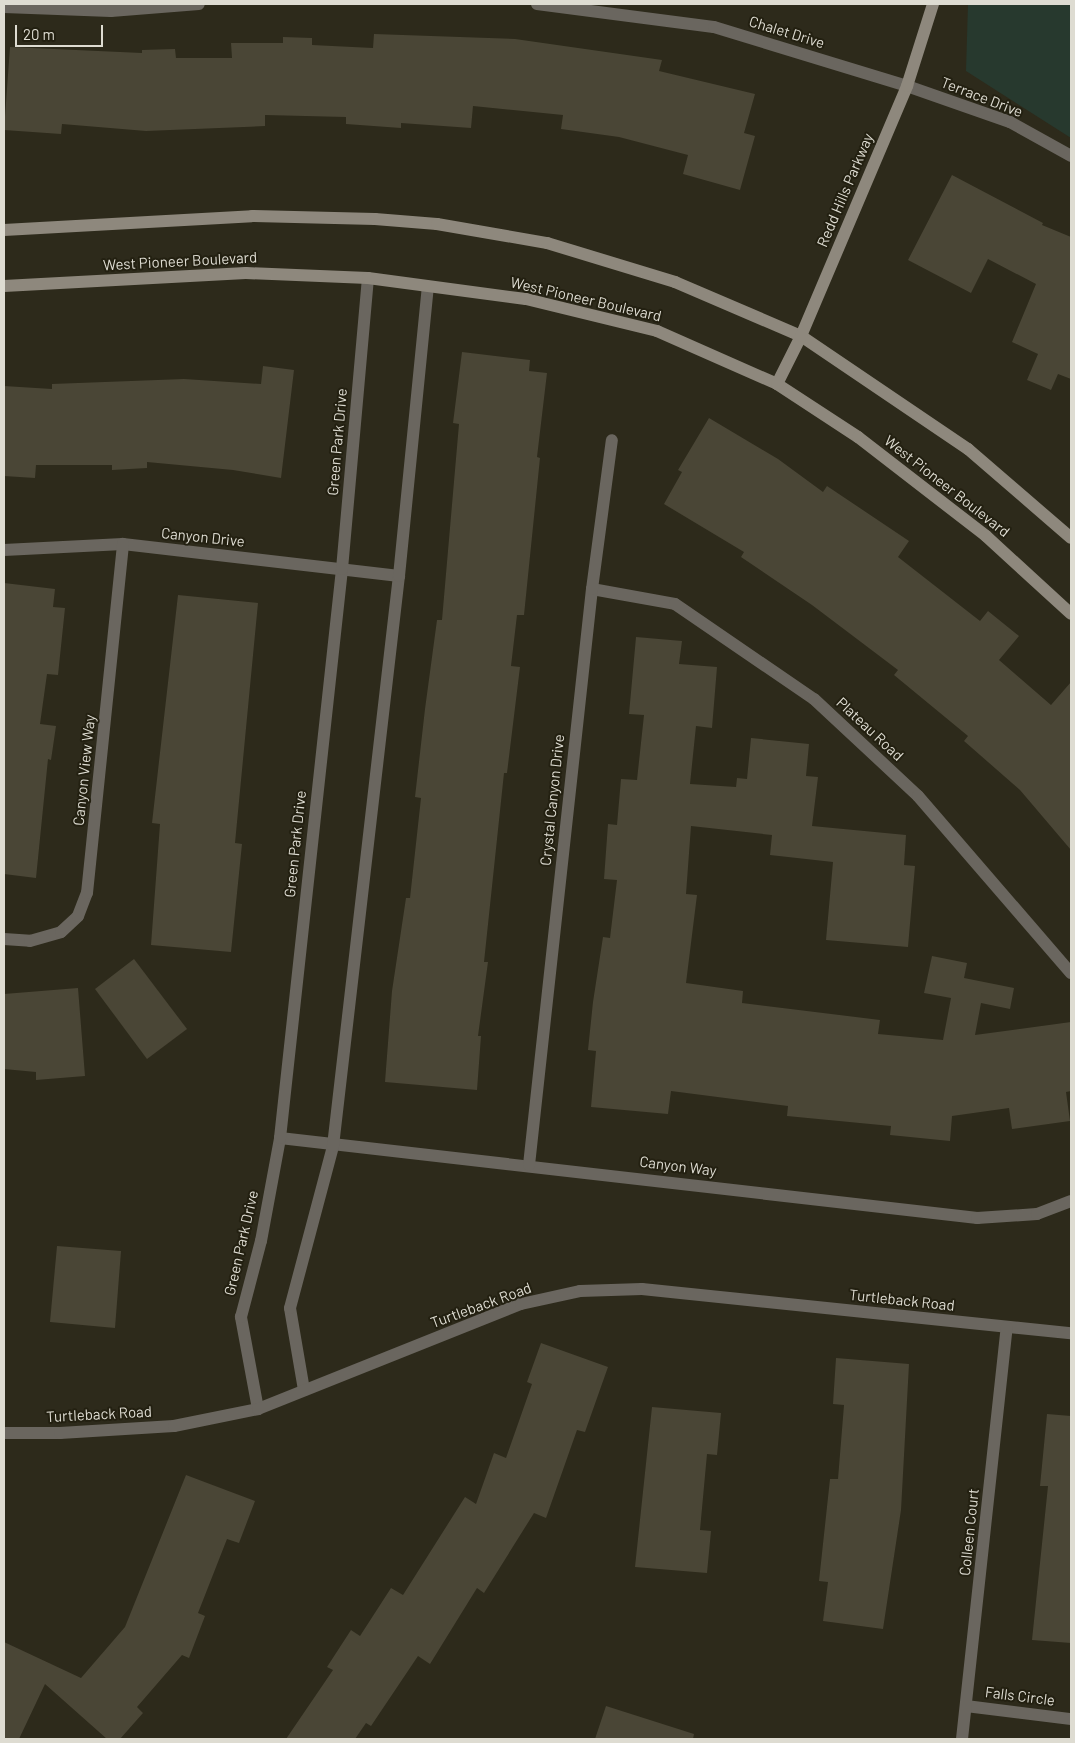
<!DOCTYPE html>
<html>
<head>
<meta charset="utf-8">
<style>
	body { margin:0 }
	#map { position:relative; width:1075px; height:1743px; overflow:hidden; background:#2d2a1b; font-family:Barlow,sans-serif }
	div>[style] { position:absolute }
	.green>* { inset:0; background:#27392e }
	.building>* { inset:0; background:#4a4636 }
	.street>* { height:12px; margin:-6px; padding:0 6px; transform-origin:6px; border-radius:6px; background:#6a665f }
	.secondary>* { height:12px; margin:-6px; padding:0 6px; transform-origin:6px; border-radius:6px; background:#8e887d }
	span { translate:-50% -50%; white-space:nowrap; text-align:center; line-height:1.15; -webkit-text-stroke:4px #232011; paint-order:stroke }
	.street-label { font-size:15px; color:#dedcd2 }
	.frame { position:absolute; inset:0; border:5px solid #dedcd2; pointer-events:none }
	.scale { position:absolute; left:15px; top:25px; width:88px; height:22px; box-sizing:border-box; border:2px solid #dedcd2; border-top:0; padding-left:6px; font-size:15px; line-height:18px; white-space:nowrap; color:#dedcd2; -webkit-text-stroke:4px #232011; paint-order:stroke }
</style>
</head>
<body>
<div id="map">
	<div class="green">
		<i style="clip-path:polygon(968px 4px,1071px 4px,1071px 138px,966px 71px)"></i>
	</div>
	<div class="building">
		<i style="clip-path:polygon(374px 34px,515px 39px,662px 60px,659px 71px,755px 94px,744px 133px,755px 136px,740px 190px,683px 174px,688px 155px,619px 137px,561px 129px,563px 115px,473px 106px,471px 128px,401px 123px,401px 128px,346px 124px,346px 117px,265px 115px,265px 126px,146px 131px,62px 124px,61px 134px,4px 130px,10px 47px,142px 53px,142px 50px,175px 49px,176px 58px,232px 58px,231px 43px,283px 43px,283px 37px,312px 38px,312px 45px,373px 48px)"></i>
		<i style="clip-path:polygon(952px 175px,1043px 223px,1042px 225px,1071px 237px,1071px 379px,1058px 374px,1051px 390px,1027px 380px,1038px 354px,1012px 342px,1036px 284px,988px 259px,971px 293px,908px 260px)"></i>
		<i style="clip-path:polygon(462px 352px,530px 360px,529px 371px,547px 373px,537px 457px,540px 458px,524px 615px,517px 615px,511px 666px,520px 667px,507px 773px,504px 773px,484px 962px,488px 962px,478px 1036px,481px 1036px,477px 1090px,385px 1082px,392px 991px,406px 898px,410px 898px,421px 798px,415px 797px,425px 709px,437px 620px,442px 620px,459px 424px,453px 423px)"></i>
		<i style="clip-path:polygon(263px 366px,294px 370px,281px 478px,233px 470px,147px 462px,147px 468px,112px 470px,112px 465px,36px 465px,35px 478px,4px 476px,4px 386px,52px 389px,52px 384px,184px 379px,261px 384px)"></i>
		<i style="clip-path:polygon(709px 418px,778px 459px,823px 492px,827px 486px,909px 541px,898px 557px,980px 621px,988px 611px,1019px 636px,999px 660px,1051px 705px,1071px 682px,1071px 850px,1020px 790px,964px 741px,968px 736px,894px 675px,898px 670px,812px 605px,741px 557px,744px 552px,664px 504px,682px 472px,678px 470px)"></i>
		<i style="clip-path:polygon(4px 583px,55px 589px,53px 607px,65px 608px,58px 675px,47px 674px,40px 724px,56px 726px,51px 760px,48px 759px,36px 878px,4px 874px)"></i>
		<i style="clip-path:polygon(178px 595px,258px 603px,235px 843px,242px 844px,231px 952px,151px 945px,160px 824px,152px 823px)"></i>
		<i style="clip-path:polygon(636px 637px,682px 641px,679px 664px,717px 667px,712px 728px,696px 726px,690px 784px,736px 787px,737px 778px,747px 779px,751px 738px,809px 744px,806px 776px,818px 777px,812px 826px,906px 835px,904px 865px,915px 866px,908px 947px,826px 940px,833px 862px,770px 855px,772px 835px,691px 826px,686px 894px,697px 895px,686px 983px,743px 991px,742px 1003px,880px 1020px,878px 1034px,943px 1040px,951px 998px,924px 993px,932px 956px,967px 963px,964px 978px,1014px 988px,1010px 1009px,981px 1003px,975px 1035px,1071px 1022px,1071px 1091px,1066px 1092px,1070px 1121px,1012px 1129px,1009px 1108px,952px 1116px,950px 1141px,890px 1135px,891px 1126px,787px 1116px,788px 1106px,671px 1091px,668px 1114px,591px 1107px,596px 1051px,588px 1050px,593px 1002px,603px 937px,610px 938px,617px 880px,604px 879px,608px 824px,617px 825px,621px 779px,637px 780px,644px 715px,629px 714px)"></i>
		<i style="clip-path:polygon(134px 959px,187px 1029px,147px 1059px,95px 989px)"></i>
		<i style="clip-path:polygon(78px 988px,85px 1076px,36px 1080px,36px 1072px,4px 1069px,4px 994px)"></i>
		<i style="clip-path:polygon(57px 1246px,121px 1251px,115px 1328px,50px 1322px)"></i>
		<i style="clip-path:polygon(541px 1343px,608px 1367px,585px 1432px,577px 1430px,546px 1518px,534px 1513px,484px 1593px,477px 1588px,430px 1664px,418px 1656px,371px 1726px,366px 1723px,355px 1739px,286px 1739px,333px 1670px,327px 1667px,351px 1630px,360px 1636px,391px 1588px,403px 1595px,465px 1497px,476px 1504px,494px 1453px,506px 1458px,532px 1384px,527px 1382px)"></i>
		<i style="clip-path:polygon(836px 1358px,909px 1364px,901px 1510px,883px 1629px,823px 1621px,828px 1582px,819px 1581px,830px 1479px,838px 1479px,844px 1405px,833px 1404px)"></i>
		<i style="clip-path:polygon(652px 1407px,721px 1413px,717px 1455px,707px 1454px,700px 1530px,711px 1531px,707px 1573px,635px 1567px)"></i>
		<i style="clip-path:polygon(1047px 1414px,1071px 1416px,1071px 1643px,1032px 1640px,1048px 1486px,1040px 1486px)"></i>
		<i style="clip-path:polygon(186px 1475px,255px 1501px,239px 1543px,227px 1539px,198px 1613px,205px 1616px,189px 1658px,182px 1655px,137px 1707px,143px 1713px,120px 1739px,107px 1739px,45px 1684px,19px 1739px,4px 1739px,4px 1642px,81px 1678px,125px 1627px)"></i>
		<i style="clip-path:polygon(606px 1706px,694px 1734px,693px 1739px,595px 1739px)"></i>
	</div>
	<div class="street">
		<i style="left:537px;top:4px;width:178px;rotate:7.4deg"></i>
		<i style="left:714px;top:27px;width:202px;rotate:17deg"></i>
		<i style="left:907px;top:86px;width:109px;rotate:19.3deg"></i>
		<i style="left:1010px;top:122px;width:70px;rotate:29.1deg"></i>
		<i style="left:4px;top:7px;width:107px;rotate:2.1deg"></i>
		<i style="left:111px;top:11px;width:88px;rotate:-4.5deg"></i>
		<i style="left:4px;top:550px;width:119px;rotate:-2.9deg"></i>
		<i style="left:123px;top:544px;width:278px;rotate:6.6deg"></i>
		<i style="left:592px;top:589px;width:84px;rotate:10.2deg"></i>
		<i style="left:675px;top:604px;width:168px;rotate:34.4deg"></i>
		<i style="left:814px;top:699px;width:142px;rotate:43deg"></i>
		<i style="left:918px;top:796px;width:234px;rotate:49.2deg"></i>
		<i style="left:4px;top:939px;width:26px;rotate:4deg"></i>
		<i style="left:30px;top:941px;width:32px;rotate:-16deg"></i>
		<i style="left:61px;top:932px;width:23px;rotate:-43deg"></i>
		<i style="left:78px;top:916px;width:25px;rotate:-69deg"></i>
		<i style="left:87px;top:893px;width:351px;rotate:-84.1deg"></i>
		<i style="left:280px;top:1138px;width:702px;rotate:6.55deg"></i>
		<i style="left:977px;top:1218px;width:60px;rotate:-3.8deg"></i>
		<i style="left:1037px;top:1214px;width:36px;rotate:-21deg"></i>
		<i style="left:529px;top:1165px;width:579px;rotate:-83.76deg"></i>
		<i style="left:592px;top:589px;width:150px;rotate:-82.4deg"></i>
		<i style="left:304px;top:1390px;width:83px;rotate:-99.7deg"></i>
		<i style="left:290px;top:1308px;width:168px;rotate:-75.1deg"></i>
		<i style="left:333px;top:1146px;width:574px;rotate:-83.4deg"></i>
		<i style="left:399px;top:576px;width:291px;rotate:-84.3deg"></i>
		<i style="left:258px;top:1409px;width:94px;rotate:-100.5deg"></i>
		<i style="left:241px;top:1317px;width:79px;rotate:-75.3deg"></i>
		<i style="left:261px;top:1241px;width:105px;rotate:-79.5deg"></i>
		<i style="left:280px;top:1138px;width:572px;rotate:-83.78deg"></i>
		<i style="left:342px;top:569px;width:292px;rotate:-84.9deg"></i>
		<i style="left:4px;top:1433px;width:56px"></i>
		<i style="left:60px;top:1433px;width:114px;rotate:-3.5deg"></i>
		<i style="left:174px;top:1426px;width:86px;rotate:-11.4deg"></i>
		<i style="left:258px;top:1409px;width:283px;rotate:-21.8deg"></i>
		<i style="left:521px;top:1304px;width:60px;rotate:-12.4deg"></i>
		<i style="left:580px;top:1291px;width:62px;rotate:-1.8deg"></i>
		<i style="left:642px;top:1289px;width:431px;rotate:5.9deg"></i>
		<i style="left:966px;top:1706px;width:106px;rotate:7.1deg"></i>
		<i style="left:962px;top:1739px;width:414px;rotate:-83.8deg"></i>
	</div>
	<div class="secondary">
		<i style="left:4px;top:230px;width:248px;rotate:-3.2deg"></i>
		<i style="left:252px;top:216px;width:123px;rotate:1.4deg"></i>
		<i style="left:375px;top:219px;width:62px;rotate:4.6deg"></i>
		<i style="left:437px;top:224px;width:112px;rotate:9.8deg"></i>
		<i style="left:547px;top:243px;width:134px;rotate:16.9deg"></i>
		<i style="left:675px;top:282px;width:137px;rotate:23.2deg"></i>
		<i style="left:801px;top:336px;width:202px;rotate:34.1deg"></i>
		<i style="left:968px;top:449px;width:136px;rotate:40.8deg"></i>
		<i style="left:4px;top:286px;width:242px;rotate:-3.1deg"></i>
		<i style="left:246px;top:273px;width:122px;rotate:2.3deg"></i>
		<i style="left:368px;top:278px;width:159px;rotate:7.6deg"></i>
		<i style="left:526px;top:299px;width:135px;rotate:13.7deg"></i>
		<i style="left:657px;top:331px;width:131px;rotate:23.8deg"></i>
		<i style="left:777px;top:384px;width:97px;rotate:33.2deg"></i>
		<i style="left:858px;top:437px;width:162px;rotate:37.7deg"></i>
		<i style="left:986px;top:536px;width:115px;rotate:42.5deg"></i>
		<i style="left:777px;top:384px;width:54px;rotate:-63.4deg"></i>
		<i style="left:801px;top:336px;width:272px;rotate:-67deg"></i>
		<i style="left:907px;top:86px;width:86px;rotate:-72.4deg"></i>
	</div>
	<div class="street-label">
		<span style="left:787px;top:32px;rotate:17deg">Chalet Drive</span>
		<span style="left:982px;top:97px;rotate:21deg">Terrace Drive</span>
		<span style="left:845px;top:190px;rotate:-67deg">Redd Hills Parkway</span>
		<span style="left:180px;top:261px;rotate:-3deg">West Pioneer Boulevard</span>
		<span style="left:586px;top:299px;rotate:13deg">West Pioneer Boulevard</span>
		<span style="left:337px;top:442px;rotate:-85deg">Green Park Drive</span>
		<span style="left:947px;top:486px;rotate:38deg">West Pioneer Boulevard</span>
		<span style="left:203px;top:537px;rotate:6deg">Canyon Drive</span>
		<span style="left:870px;top:729px;rotate:43deg">Plateau Road</span>
		<span style="left:84px;top:770px;rotate:-84deg">Canyon View Way</span>
		<span style="left:552px;top:800px;rotate:-84deg">Crystal Canyon Drive</span>
		<span style="left:295px;top:844px;rotate:-84deg">Green Park Drive</span>
		<span style="left:678px;top:1166px;rotate:7deg">Canyon Way</span>
		<span style="left:241px;top:1243px;rotate:-77deg">Green Park Drive</span>
		<span style="left:902px;top:1300px;rotate:6deg">Turtleback Road</span>
		<span style="left:481px;top:1305px;rotate:-20deg">Turtleback Road</span>
		<span style="left:99px;top:1414px;rotate:-3deg">Turtleback Road</span>
		<span style="left:969px;top:1532px;rotate:-84deg">Colleen Court</span>
		<span style="left:1020px;top:1696px;rotate:7deg">Falls Circle</span>
	</div>
	<div class="frame"></div>
	<div class="scale">20 m</div>
</div>
</body>
</html>
